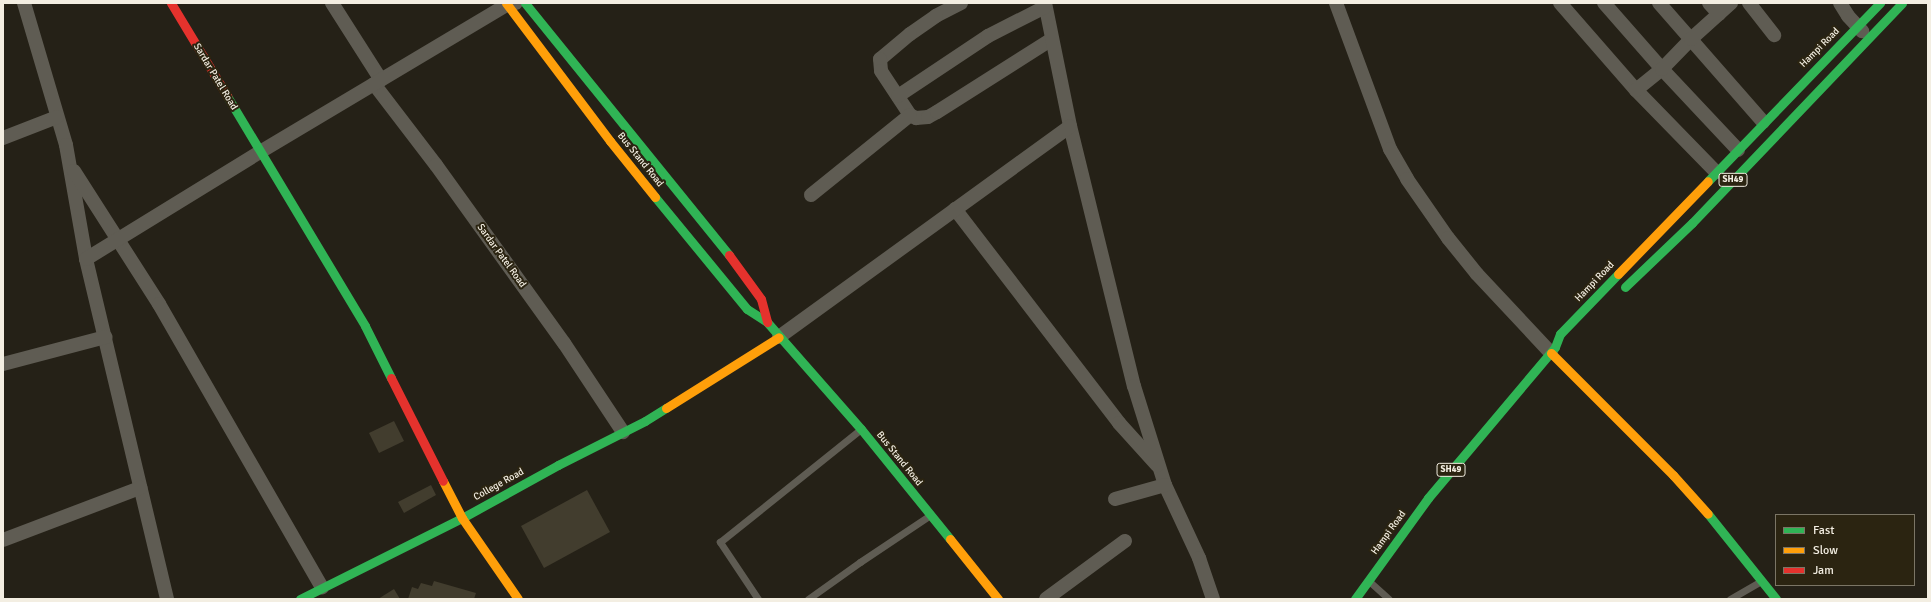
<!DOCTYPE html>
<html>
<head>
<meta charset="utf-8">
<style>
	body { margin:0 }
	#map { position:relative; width:1931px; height:602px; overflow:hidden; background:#252117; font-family:Signika,sans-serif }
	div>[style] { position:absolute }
	.building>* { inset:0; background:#423d2e }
	.lane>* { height:7px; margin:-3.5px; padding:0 3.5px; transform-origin:3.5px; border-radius:3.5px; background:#5f5c53 }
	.street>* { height:14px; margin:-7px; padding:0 7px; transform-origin:7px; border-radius:7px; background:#5f5c53 }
	.fast>* { height:9px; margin:-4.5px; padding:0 4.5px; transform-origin:4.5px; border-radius:4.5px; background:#30b455 }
	.slow>* { height:9px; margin:-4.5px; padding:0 4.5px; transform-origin:4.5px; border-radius:4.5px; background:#ff9f0a }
	.jam>* { height:9px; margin:-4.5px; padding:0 4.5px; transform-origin:4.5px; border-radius:4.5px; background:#e5322d }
	span { translate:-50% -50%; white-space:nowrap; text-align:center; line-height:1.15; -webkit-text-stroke:4px #2b2411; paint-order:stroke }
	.shield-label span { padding:1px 3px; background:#2b2411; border:1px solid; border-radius:3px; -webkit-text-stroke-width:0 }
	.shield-label { font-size:9px; color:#f3eee2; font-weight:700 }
	.street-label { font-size:10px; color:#f3eee2 }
	.frame { position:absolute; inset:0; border:4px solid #f3eee2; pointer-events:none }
	.legend { position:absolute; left:1775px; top:514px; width:140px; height:72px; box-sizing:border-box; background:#2b2411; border:1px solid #7b7565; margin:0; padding:5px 7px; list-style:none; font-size:12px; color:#f3eee2 }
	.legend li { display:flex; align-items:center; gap:8px; height:20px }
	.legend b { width:20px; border:1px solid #7b7565 }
</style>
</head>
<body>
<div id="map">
	<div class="building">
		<i style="clip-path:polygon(394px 421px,404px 441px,379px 453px,369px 433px)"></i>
		<i style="clip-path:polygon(431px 485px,436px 495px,404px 513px,398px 502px)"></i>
		<i style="clip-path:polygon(587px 490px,610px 532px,544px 568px,521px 526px)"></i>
		<i style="clip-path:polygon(434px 581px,476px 593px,474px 599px,408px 599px,412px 587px,418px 589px,421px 583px,432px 586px)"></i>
		<i style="clip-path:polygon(394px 589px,400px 599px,378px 599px)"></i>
	</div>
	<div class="lane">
		<i style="left:1370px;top:582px;width:25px;rotate:42deg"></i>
		<i style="left:758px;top:599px;width:69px;rotate:-123.7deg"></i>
		<i style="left:720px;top:542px;width:179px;rotate:-38.7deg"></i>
		<i style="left:808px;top:599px;width:64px;rotate:-35.4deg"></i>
		<i style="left:860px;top:562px;width:83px;rotate:-33.7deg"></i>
		<i style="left:1730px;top:599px;width:36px;rotate:-30deg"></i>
	</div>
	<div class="street">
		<i style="left:24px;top:3px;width:148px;rotate:73.5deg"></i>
		<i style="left:66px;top:145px;width:116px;rotate:80deg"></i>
		<i style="left:86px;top:259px;width:350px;rotate:76.6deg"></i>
		<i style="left:332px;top:3px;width:91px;rotate:57.5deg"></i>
		<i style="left:961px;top:3px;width:28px;rotate:153deg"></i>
		<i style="left:936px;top:16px;width:32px;rotate:145deg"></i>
		<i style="left:910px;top:34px;width:39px;rotate:140deg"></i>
		<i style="left:880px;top:59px;width:12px;rotate:85deg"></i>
		<i style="left:881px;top:71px;width:53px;rotate:56.6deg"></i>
		<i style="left:910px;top:115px;width:7px;rotate:27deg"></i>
		<i style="left:916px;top:118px;width:12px;rotate:-5deg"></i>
		<i style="left:928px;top:117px;width:10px;rotate:-29deg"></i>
		<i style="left:937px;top:112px;width:136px;rotate:-32.4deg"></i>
		<i style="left:1045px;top:3px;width:126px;rotate:78.5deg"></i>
		<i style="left:1070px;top:126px;width:268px;rotate:76.2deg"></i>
		<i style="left:1134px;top:386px;width:104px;rotate:72.6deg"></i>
		<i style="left:1165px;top:485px;width:81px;rotate:65deg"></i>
		<i style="left:1199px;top:558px;width:43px;rotate:71.1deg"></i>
		<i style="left:1336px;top:3px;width:156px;rotate:69.7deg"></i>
		<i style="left:1390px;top:149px;width:34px;rotate:60deg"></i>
		<i style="left:1407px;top:179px;width:72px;rotate:55.2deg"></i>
		<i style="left:1448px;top:238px;width:46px;rotate:51.1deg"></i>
		<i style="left:1477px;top:274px;width:108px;rotate:46.9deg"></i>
		<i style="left:1560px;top:3px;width:116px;rotate:48.9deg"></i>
		<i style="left:1636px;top:90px;width:115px;rotate:45.7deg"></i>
		<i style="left:1604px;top:3px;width:88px;rotate:48.7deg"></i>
		<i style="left:1662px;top:69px;width:111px;rotate:46.8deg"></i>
		<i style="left:1659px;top:3px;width:158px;rotate:48.8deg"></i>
		<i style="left:1709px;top:3px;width:15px;rotate:48deg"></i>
		<i style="left:1749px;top:3px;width:41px;rotate:52deg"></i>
		<i style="left:1840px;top:3px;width:15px;rotate:58deg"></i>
		<i style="left:1848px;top:16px;width:21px;rotate:47deg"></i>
		<i style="left:374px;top:84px;width:102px;rotate:52.6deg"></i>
		<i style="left:436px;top:165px;width:219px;rotate:54.3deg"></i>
		<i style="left:564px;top:343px;width:107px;rotate:56.5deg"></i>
		<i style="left:1636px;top:90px;width:33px;rotate:-39deg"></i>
		<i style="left:1662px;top:69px;width:42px;rotate:-46deg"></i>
		<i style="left:1691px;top:39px;width:54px;rotate:-42deg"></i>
		<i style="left:898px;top:96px;width:108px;rotate:-33.7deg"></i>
		<i style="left:988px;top:36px;width:64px;rotate:-27deg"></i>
		<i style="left:3px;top:138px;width:58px;rotate:-21.3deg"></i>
		<i style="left:74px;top:171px;width:158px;rotate:57.4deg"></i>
		<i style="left:159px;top:304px;width:327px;rotate:60.1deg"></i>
		<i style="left:811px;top:195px;width:127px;rotate:-38.9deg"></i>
		<i style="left:955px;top:209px;width:270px;rotate:52.5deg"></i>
		<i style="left:1119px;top:423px;width:57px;rotate:47.9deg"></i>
		<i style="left:86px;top:259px;width:204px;rotate:-31.6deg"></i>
		<i style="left:260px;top:152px;width:287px;rotate:-30.8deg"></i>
		<i style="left:507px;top:5px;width:9px;rotate:-13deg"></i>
		<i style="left:779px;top:337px;width:359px;rotate:-35.9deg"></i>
		<i style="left:3px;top:364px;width:106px;rotate:-14.7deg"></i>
		<i style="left:1115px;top:499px;width:52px;rotate:-15.6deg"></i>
		<i style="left:3px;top:540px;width:147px;rotate:-20.8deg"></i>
		<i style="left:1046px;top:599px;width:98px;rotate:-36.3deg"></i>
	</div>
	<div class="fast">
		<i style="left:525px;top:3px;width:324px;rotate:51deg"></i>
		<i style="left:227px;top:96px;width:268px;rotate:59deg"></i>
		<i style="left:365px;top:326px;width:58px;rotate:63.4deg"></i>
		<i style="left:1708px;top:181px;width:248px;rotate:-46deg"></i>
		<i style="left:655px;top:197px;width:145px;rotate:50.6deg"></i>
		<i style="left:747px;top:309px;width:24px;rotate:33deg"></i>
		<i style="left:767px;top:322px;width:142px;rotate:48.7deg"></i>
		<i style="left:861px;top:429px;width:141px;rotate:51deg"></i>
		<i style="left:1625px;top:287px;width:93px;rotate:-43.7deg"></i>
		<i style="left:1692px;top:223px;width:304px;rotate:-46.3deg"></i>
		<i style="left:1708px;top:514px;width:109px;rotate:51.3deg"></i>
		<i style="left:300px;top:599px;width:181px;rotate:-26.6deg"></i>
		<i style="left:462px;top:518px;width:110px;rotate:-28.9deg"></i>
		<i style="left:558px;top:465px;width:97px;rotate:-26.8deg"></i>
		<i style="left:645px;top:421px;width:25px;rotate:-32deg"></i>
		<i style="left:1355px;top:599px;width:125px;rotate:-54.1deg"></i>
		<i style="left:1428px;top:498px;width:197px;rotate:-49.9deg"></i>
		<i style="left:1555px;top:347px;width:14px;rotate:-69deg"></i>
		<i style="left:1560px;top:334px;width:83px;rotate:-46deg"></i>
	</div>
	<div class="slow">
		<i style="left:506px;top:3px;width:173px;rotate:53deg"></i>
		<i style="left:610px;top:141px;width:72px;rotate:51.2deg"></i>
		<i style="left:1618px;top:274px;width:129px;rotate:-45.9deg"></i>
		<i style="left:1551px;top:353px;width:173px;rotate:45deg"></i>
		<i style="left:1673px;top:475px;width:52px;rotate:48.1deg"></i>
		<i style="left:666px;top:408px;width:133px;rotate:-32.1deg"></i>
		<i style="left:443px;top:481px;width:42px;rotate:62.8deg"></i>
		<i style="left:462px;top:518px;width:98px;rotate:55.3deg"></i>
		<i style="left:950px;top:539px;width:77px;rotate:51.3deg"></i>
	</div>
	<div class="jam">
		<i style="left:171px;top:3px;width:109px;rotate:58.9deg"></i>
		<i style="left:729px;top:255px;width:54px;rotate:54deg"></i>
		<i style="left:761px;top:299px;width:24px;rotate:75deg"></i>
		<i style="left:391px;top:378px;width:115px;rotate:63.2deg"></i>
	</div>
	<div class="shield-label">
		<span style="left:1733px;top:180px">SH49</span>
		<span style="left:1451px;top:470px">SH49</span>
	</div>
	<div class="street-label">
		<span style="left:1820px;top:48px;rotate:-45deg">Hampi Road</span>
		<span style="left:215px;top:77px;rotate:59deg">Sardar Patel Road</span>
		<span style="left:640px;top:160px;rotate:51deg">Bus Stand Road</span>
		<span style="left:501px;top:256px;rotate:54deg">Sardar Patel Road</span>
		<span style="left:1595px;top:282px;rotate:-46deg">Hampi Road</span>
		<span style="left:899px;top:459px;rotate:51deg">Bus Stand Road</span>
		<span style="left:499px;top:485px;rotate:-29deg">College Road</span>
		<span style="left:1389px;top:533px;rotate:-54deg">Hampi Road</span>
	</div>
	<div class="frame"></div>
	<ul class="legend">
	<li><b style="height:5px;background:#30b455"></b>Fast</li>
	<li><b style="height:5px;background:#ff9f0a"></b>Slow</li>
	<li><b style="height:5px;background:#e5322d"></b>Jam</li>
	</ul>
</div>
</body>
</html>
